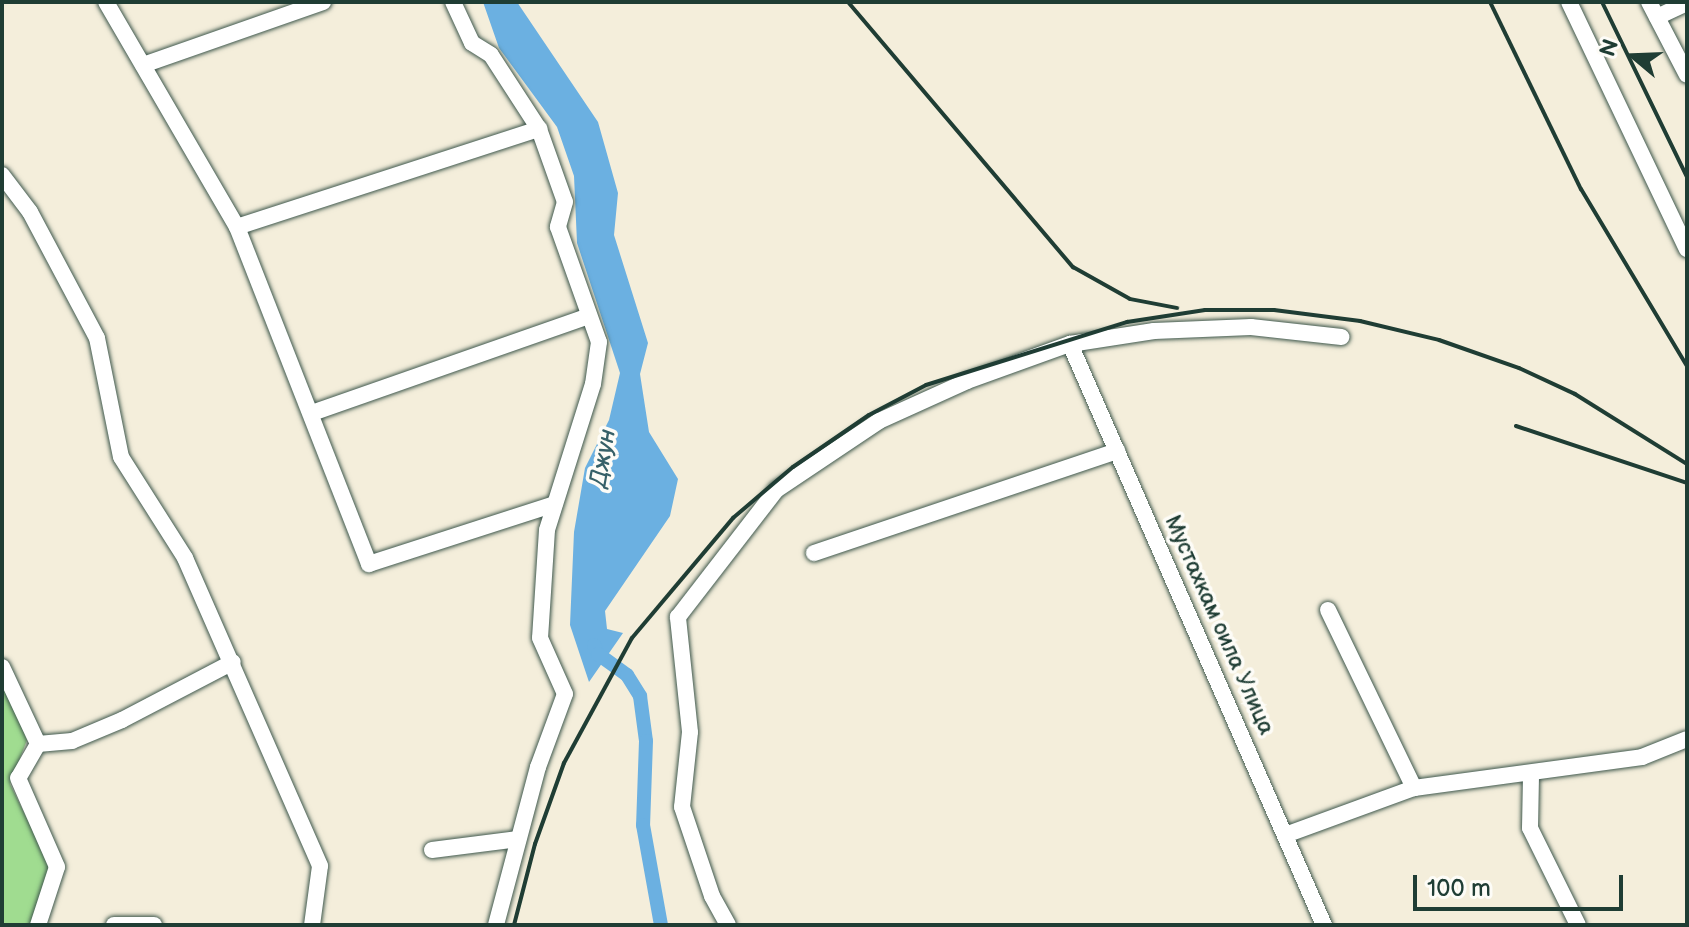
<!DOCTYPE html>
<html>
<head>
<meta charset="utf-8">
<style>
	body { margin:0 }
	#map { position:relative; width:1689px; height:927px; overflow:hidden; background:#f4eedb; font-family:"Balsamiq Sans",sans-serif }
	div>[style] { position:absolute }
	.green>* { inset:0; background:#a0dc90 }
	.water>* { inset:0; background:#6bb0e1 }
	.canal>* { height:14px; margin:-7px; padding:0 7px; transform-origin:7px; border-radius:7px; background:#6bb0e1 }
	.roads { filter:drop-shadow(0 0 2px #3f584d) drop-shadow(0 0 2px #3f584d) }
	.minor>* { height:16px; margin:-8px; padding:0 8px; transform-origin:8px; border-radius:8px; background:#fff }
	.rail>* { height:4px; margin:-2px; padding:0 2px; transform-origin:2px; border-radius:2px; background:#1f3d34 }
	span { translate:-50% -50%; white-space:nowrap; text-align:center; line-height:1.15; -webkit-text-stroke:7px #fdfcf7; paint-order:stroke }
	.street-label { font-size:22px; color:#1f3d34 }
	.water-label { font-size:24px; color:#366068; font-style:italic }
	.frame { position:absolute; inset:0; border:4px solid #1f3d34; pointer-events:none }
	.north { position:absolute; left:1593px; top:16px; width:80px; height:80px; -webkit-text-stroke:6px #fdfcf7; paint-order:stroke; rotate:289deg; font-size:22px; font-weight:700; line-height:32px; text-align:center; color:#1f3d34 }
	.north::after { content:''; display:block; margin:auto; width:28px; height:36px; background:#1f3d34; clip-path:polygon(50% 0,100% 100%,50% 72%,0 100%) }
	.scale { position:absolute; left:1413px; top:875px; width:210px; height:36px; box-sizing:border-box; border:4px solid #1f3d34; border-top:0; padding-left:10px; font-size:24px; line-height:28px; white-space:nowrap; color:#1f3d34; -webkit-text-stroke:6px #fdfcf7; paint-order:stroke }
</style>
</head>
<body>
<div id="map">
	<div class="green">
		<i style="clip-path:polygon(2px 677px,27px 740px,10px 784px,50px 866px,32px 925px,2px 925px)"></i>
	</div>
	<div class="water">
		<i style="clip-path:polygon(483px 2px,517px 2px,598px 122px,618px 193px,614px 235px,648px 343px,640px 374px,649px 432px,678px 479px,670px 516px,605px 611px,607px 629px,623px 633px,589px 682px,570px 625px,574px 532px,585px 468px,609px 420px,620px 373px,577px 243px,574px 176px,557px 127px,499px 48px)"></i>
	</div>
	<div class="canal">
		<i style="left:594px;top:645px;width:10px;rotate:66deg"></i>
		<i style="left:598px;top:654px;width:36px;rotate:36deg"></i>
		<i style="left:627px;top:675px;width:25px;rotate:58deg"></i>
		<i style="left:640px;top:696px;width:45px;rotate:82.4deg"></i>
		<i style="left:646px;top:741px;width:84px;rotate:92deg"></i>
		<i style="left:643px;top:825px;width:102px;rotate:79.8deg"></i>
	</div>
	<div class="roads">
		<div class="minor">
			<i style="left:106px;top:2px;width:260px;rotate:59.8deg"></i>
			<i style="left:237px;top:227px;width:362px;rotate:68.6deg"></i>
			<i style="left:369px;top:564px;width:195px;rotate:-17.9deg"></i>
			<i style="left:453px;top:2px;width:45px;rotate:65.1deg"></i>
			<i style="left:472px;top:43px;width:22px;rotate:32deg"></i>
			<i style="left:491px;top:55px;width:88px;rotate:57deg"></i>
			<i style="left:539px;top:129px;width:77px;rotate:70.4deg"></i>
			<i style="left:565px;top:202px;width:26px;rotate:106deg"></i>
			<i style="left:558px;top:227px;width:122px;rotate:70.4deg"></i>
			<i style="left:599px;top:342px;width:42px;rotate:98.1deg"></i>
			<i style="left:593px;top:384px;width:153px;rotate:107.5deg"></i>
			<i style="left:547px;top:530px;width:108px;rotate:93.7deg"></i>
			<i style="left:540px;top:638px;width:61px;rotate:65.9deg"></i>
			<i style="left:565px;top:694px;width:78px;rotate:110.3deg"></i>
			<i style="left:538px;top:767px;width:163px;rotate:104.9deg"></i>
			<i style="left:1569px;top:2px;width:274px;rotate:64.5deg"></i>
			<i style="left:1649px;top:2px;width:82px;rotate:62.5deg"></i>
			<i style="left:1657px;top:17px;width:33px;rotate:-25deg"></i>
			<i style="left:143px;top:65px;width:191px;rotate:-19.3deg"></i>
			<i style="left:2px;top:175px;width:46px;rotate:52.9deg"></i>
			<i style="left:30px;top:212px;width:143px;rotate:62deg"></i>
			<i style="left:97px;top:338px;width:121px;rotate:78.6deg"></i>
			<i style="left:121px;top:457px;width:120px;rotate:57.6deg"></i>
			<i style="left:185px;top:558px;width:336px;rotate:66.3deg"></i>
			<i style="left:320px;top:866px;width:60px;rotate:97.7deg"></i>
			<i style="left:237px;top:227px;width:318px;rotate:-18deg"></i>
			<i style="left:1070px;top:344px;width:634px;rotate:66.39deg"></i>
			<i style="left:312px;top:413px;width:293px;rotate:-19.3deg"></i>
			<i style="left:814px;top:553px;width:320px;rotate:-18.6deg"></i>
			<i style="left:1328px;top:610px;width:198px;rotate:64.2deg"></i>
			<i style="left:2px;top:667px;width:85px;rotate:64.9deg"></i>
			<i style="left:38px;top:744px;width:39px;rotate:120deg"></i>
			<i style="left:18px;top:778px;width:97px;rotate:66.3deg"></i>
			<i style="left:57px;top:867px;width:61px;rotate:108.1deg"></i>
			<i style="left:38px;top:744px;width:34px;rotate:-5deg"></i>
			<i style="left:72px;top:741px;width:54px;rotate:-22.8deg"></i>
			<i style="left:122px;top:720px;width:125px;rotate:-27.6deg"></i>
			<i style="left:1531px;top:776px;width:52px;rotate:91.1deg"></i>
			<i style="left:1530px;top:828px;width:108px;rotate:63.7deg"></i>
			<i style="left:1288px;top:834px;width:134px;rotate:-20.1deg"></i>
			<i style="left:1414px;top:788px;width:230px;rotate:-7.7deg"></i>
			<i style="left:1642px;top:757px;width:48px;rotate:-21.8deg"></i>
			<i style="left:432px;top:850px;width:87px;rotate:-7.3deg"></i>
			<i style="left:114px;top:925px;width:40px"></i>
			<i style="left:728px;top:925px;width:33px;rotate:-119deg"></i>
			<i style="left:712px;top:896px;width:94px;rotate:-108.6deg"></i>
			<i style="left:682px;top:807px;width:75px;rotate:-83.9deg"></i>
			<i style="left:690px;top:732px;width:116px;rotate:-96deg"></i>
			<i style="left:678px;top:617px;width:160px;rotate:-52.3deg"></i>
			<i style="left:776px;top:490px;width:124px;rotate:-33.8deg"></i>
			<i style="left:879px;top:421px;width:97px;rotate:-24.4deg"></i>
			<i style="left:967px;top:381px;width:109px;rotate:-19.8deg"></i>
			<i style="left:1070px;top:344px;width:85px;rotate:-8.8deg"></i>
			<i style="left:1154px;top:331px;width:97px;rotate:-2.4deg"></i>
			<i style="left:1251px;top:327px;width:91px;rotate:6.3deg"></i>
		</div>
	</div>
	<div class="rail">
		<i style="left:848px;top:2px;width:348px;rotate:49.7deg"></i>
		<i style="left:1073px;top:267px;width:65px;rotate:29.3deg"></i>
		<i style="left:1130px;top:299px;width:48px;rotate:10.8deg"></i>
		<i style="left:1490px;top:2px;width:208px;rotate:64.1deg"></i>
		<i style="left:1581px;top:189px;width:206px;rotate:59.1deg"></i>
		<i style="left:1602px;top:2px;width:195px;rotate:64.1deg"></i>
		<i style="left:1516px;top:426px;width:180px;rotate:18.4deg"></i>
		<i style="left:514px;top:925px;width:84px;rotate:-75.5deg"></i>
		<i style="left:535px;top:844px;width:86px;rotate:-70.3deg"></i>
		<i style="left:564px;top:763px;width:142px;rotate:-61.5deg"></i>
		<i style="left:632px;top:638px;width:157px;rotate:-49.9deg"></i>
		<i style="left:733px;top:518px;width:79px;rotate:-40.4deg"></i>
		<i style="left:793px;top:467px;width:92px;rotate:-34.4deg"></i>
		<i style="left:869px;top:415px;width:64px;rotate:-27.8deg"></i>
		<i style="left:926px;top:385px;width:211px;rotate:-17.4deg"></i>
		<i style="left:1127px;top:322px;width:79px;rotate:-8.7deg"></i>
		<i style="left:1205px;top:310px;width:69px"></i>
		<i style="left:1274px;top:310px;width:87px;rotate:7.3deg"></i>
		<i style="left:1360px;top:321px;width:81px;rotate:13.5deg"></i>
		<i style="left:1439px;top:340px;width:85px;rotate:19.3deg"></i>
		<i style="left:1519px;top:368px;width:62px;rotate:24.9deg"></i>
		<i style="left:1575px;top:394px;width:132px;rotate:32deg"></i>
	</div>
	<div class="street-label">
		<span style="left:1219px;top:625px;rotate:66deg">Мустахкам оила Улица</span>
	</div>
	<div class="water-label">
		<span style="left:603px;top:458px;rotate:-80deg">Джун</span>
	</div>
	<div class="frame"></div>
	<div class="north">N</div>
	<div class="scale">100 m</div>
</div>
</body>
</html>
